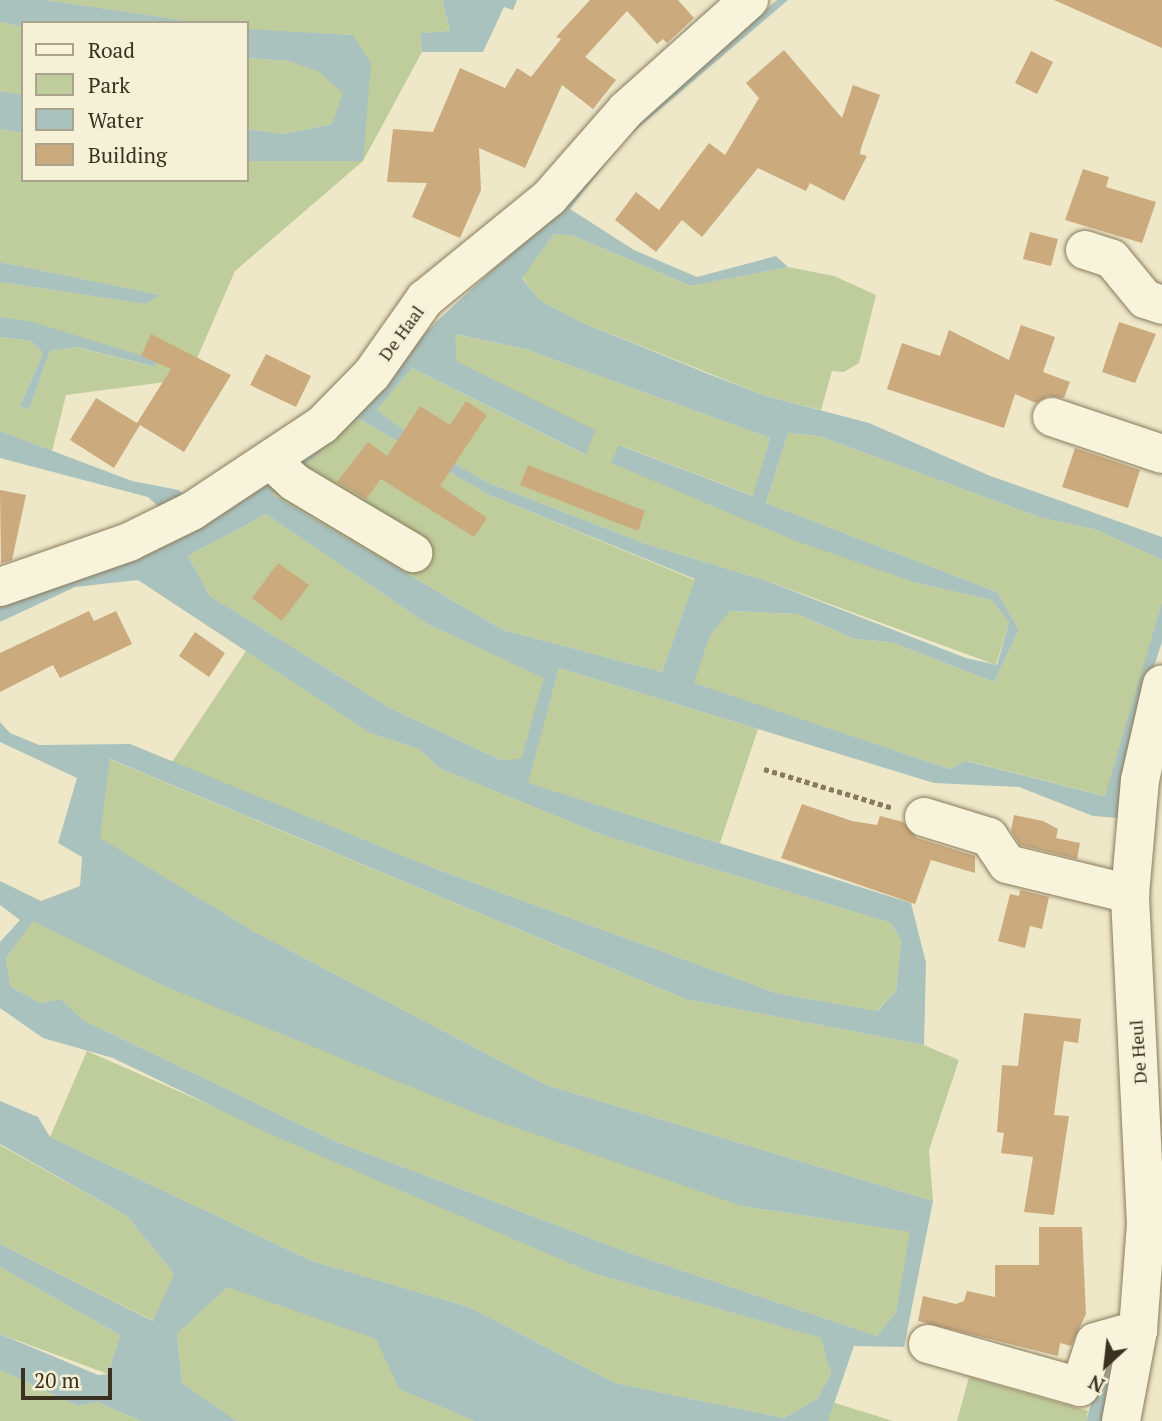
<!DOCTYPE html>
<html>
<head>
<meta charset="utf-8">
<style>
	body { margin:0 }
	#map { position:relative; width:1162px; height:1421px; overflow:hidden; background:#eee8c8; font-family:"PT Serif",serif }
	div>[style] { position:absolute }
	.green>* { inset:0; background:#bfcc9b }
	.water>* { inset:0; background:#a9c2be }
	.building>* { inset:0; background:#cbaa7e }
	.path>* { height:4.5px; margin-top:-2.25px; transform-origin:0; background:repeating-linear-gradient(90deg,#8a7b5d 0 5px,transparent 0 8.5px) }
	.roads { filter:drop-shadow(0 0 2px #8a7b5d) drop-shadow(0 0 2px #8a7b5d) }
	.minor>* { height:38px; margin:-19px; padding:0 19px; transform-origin:19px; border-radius:19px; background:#f8f4db }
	span { translate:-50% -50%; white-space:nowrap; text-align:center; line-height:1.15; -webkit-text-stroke:5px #f5f1d7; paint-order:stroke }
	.street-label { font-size:18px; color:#3a3120 }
	.legend { position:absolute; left:21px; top:21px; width:228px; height:161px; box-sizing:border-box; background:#f5f1d7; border:2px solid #aaa48e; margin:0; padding:9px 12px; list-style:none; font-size:21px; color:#3a3120 }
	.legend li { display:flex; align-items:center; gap:14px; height:35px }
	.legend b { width:35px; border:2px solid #aaa48e }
	.north { position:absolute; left:1071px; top:1330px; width:70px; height:70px; -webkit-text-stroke:5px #f5f1d7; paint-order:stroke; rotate:207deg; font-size:19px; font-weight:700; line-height:28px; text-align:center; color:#3a3120 }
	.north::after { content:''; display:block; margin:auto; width:24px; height:32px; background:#3a3120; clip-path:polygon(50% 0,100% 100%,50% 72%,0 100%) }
	.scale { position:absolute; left:21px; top:1368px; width:91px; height:32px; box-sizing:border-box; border:4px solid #3a3120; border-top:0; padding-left:9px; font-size:21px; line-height:24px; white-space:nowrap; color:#3a3120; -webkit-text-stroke:5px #f5f1d7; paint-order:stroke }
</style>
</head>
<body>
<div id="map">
	<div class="green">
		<i style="clip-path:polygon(46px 0,442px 0,450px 31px,420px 33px,422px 52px,363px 161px,235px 271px,188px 379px,66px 395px,52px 451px,0 431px,0 337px,31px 341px,43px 353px,20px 406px,29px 410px,50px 351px,75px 347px,154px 367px,155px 360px,0 317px,0 282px,145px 304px,159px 295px,0 262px,0 129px,23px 133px,23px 180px,247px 180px,247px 161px,363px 161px,353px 35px,249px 30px,247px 23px,201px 23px)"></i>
		<i style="clip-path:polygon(0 22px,23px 27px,23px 95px,0 91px)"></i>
		<i style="clip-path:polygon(247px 58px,289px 61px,320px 72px,344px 93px,332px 124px,283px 134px,247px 129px)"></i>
		<i style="clip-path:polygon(554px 234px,574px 236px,691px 286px,788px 267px,834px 276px,876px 295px,859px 363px,844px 372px,832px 371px,821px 410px,766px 396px,579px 321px,540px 300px,522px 277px)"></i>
		<i style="clip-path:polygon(454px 334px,525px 349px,770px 438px,754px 496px,620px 445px,612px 463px,917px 583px,991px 600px,1009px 622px,996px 665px,767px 581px,646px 544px,489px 483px,431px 450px,377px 410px,412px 368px,585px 455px,594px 430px,457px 361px)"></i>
		<i style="clip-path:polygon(358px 418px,487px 494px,695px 580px,662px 672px,503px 630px,271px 493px)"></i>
		<i style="clip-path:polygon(788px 433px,819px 436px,1042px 518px,1097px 530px,1162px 560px,1162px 602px,1106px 796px,967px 761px,950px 769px,693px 683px,710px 635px,729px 611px,797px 614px,855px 639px,891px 642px,994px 682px,1019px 630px,997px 592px,766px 503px)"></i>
		<i style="clip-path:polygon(266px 514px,427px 624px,545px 678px,521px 760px,501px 760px,392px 709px,210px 596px,188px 556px)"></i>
		<i style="clip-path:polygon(246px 651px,370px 733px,419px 749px,439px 768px,602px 835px,891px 923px,901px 941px,896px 991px,876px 1011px,776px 993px,436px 869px,172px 762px)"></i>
		<i style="clip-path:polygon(559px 668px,758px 729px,720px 843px,527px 783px)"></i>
		<i style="clip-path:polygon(109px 759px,685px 999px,924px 1045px,959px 1060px,929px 1150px,933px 1201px,546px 1085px,255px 932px,99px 838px)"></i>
		<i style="clip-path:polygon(33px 920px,164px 986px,742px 1206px,911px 1232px,896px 1312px,877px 1336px,627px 1252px,337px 1142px,83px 1020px,61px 999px,41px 1003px,11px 987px,6px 958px)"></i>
		<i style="clip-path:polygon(87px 1051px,592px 1273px,822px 1338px,831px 1374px,817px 1399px,784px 1418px,615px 1383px,469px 1307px,312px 1261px,50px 1137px)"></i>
		<i style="clip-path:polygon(0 1145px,127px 1216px,174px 1274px,154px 1321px,0 1244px)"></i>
		<i style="clip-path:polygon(0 1267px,120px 1335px,108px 1374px,0 1334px)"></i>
		<i style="clip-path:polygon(227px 1286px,377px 1339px,399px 1389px,474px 1421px,237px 1421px,182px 1383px,177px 1334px)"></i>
		<i style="clip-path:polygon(0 1370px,78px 1406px,97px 1402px,141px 1421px,0 1421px)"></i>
		<i style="clip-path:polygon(969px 1377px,1088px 1411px,1086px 1421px,957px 1421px)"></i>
		<i style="clip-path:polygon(832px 1402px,893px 1421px,828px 1421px)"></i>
	</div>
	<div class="water">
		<i style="clip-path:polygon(0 0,46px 0,202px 23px,23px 27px,0 22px)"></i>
		<i style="clip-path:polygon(442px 0,517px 0,513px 10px,504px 7px,483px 52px,422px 52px,420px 33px,450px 31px)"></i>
		<i style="clip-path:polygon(evenodd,777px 0,788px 0,623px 141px,570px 209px,634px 250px,697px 277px,776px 256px,788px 267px,691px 286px,574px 236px,554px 234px,522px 278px,540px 300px,579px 321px,706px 373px,766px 396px,869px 423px,988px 475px,1162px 537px,1162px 560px,1097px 530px,1042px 518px,819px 436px,788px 433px,766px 503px,997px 592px,1019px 630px,994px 682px,891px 642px,855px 639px,797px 614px,730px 611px,710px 635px,694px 683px,950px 769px,966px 761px,1105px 796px,1162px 602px,1162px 642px,1132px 734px,1119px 818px,1093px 816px,1019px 787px,934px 783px,559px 668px,528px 783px,911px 903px,926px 963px,924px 1045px,685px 999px,110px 759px,100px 838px,255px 932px,546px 1085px,933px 1201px,904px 1347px,854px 1346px,828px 1421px,474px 1421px,399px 1389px,376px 1339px,227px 1287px,177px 1334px,182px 1383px,237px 1421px,141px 1421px,97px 1402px,78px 1406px,0 1370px,0 1334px,98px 1375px,108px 1374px,120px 1335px,0 1267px,0 1244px,153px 1321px,174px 1274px,127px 1216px,0 1144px,0 1101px,38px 1117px,50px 1137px,312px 1261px,469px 1307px,615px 1383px,784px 1418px,817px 1399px,831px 1374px,821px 1338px,592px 1273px,270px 1134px,113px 1058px,43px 1038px,0 1008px,0 942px,20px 920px,0 905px,0 881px,41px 901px,80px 886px,82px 857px,58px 843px,77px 778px,0 742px,0 722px,10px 733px,39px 745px,130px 744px,436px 869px,776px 993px,877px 1011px,896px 991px,901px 941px,891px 923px,602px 835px,439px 768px,419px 749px,370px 733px,138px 580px,75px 587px,0 622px,0 603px,162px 510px,148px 497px,0 458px,0 431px,132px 481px,179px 490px,204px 517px,341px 424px,436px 322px,564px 204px,662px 98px,777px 0,455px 334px,525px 349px,770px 438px,753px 496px,619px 445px,611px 463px,796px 541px,917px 583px,991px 600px,1009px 622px,997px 665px,966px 658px,767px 581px,646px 544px,489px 483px,431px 450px,377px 410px,412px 368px,586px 455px,595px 430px,457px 361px,455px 334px,777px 0,358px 418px,487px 494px,695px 579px,662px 672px,503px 630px,272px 494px,358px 418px,777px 0,266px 514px,427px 624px,544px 678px,521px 759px,501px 760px,392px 709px,210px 596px,188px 556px,266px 514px,777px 0,33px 921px,164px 986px,480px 1115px,742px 1206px,910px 1232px,896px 1312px,877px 1336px,627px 1252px,337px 1142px,83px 1020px,61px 999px,41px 1003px,11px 987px,6px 958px,33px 921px)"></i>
		<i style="clip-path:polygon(247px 29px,353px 35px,371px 64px,363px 161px,247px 161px,247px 129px,283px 134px,332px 124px,343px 93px,319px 72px,289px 61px,247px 58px)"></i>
		<i style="clip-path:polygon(0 91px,23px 95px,23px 133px,0 129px)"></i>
		<i style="clip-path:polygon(0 262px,160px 295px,145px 304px,0 282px)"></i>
		<i style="clip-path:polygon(0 317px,29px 321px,156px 360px,155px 367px,76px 347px,50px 351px,29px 410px,20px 406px,43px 353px,31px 341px,0 337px)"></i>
		<i style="clip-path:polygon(1116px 1361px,1107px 1421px,1086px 1421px,1099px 1377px)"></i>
	</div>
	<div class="building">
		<i style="clip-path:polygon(590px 0,678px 0,694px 18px,667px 43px,663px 39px,657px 44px,627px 11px,585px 57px,616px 80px,593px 109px,562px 85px,525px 168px,479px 148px,481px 190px,460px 238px,412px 217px,427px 183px,387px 182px,393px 129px,433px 132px,460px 68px,505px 88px,517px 68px,531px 77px,561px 39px,556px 37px)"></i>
		<i style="clip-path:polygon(1054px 0,1162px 0,1162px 48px)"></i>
		<i style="clip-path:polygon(784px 50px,842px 118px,853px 85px,880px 95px,861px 148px,860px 154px,867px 156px,844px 201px,810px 183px,806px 191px,758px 168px,702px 237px,682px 220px,656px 252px,615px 220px,636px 192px,659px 210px,709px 143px,725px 155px,759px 98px,746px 83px)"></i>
		<i style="clip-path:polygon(1031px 51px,1053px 62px,1037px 94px,1015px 83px)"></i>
		<i style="clip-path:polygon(1083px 169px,1109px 177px,1106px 187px,1156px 202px,1142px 243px,1065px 220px)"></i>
		<i style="clip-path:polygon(1030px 232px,1058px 239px,1051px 266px,1023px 259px)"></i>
		<i style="clip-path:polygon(1119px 322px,1156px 334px,1135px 383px,1102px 372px)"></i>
		<i style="clip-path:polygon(1021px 325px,1055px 337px,1043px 372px,1070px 382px,1064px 398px,1048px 396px,1036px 403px,1015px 394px,1004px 428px,887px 389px,902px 343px,940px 356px,949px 330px,1009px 360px)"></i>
		<i style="clip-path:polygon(151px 334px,231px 375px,184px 452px,140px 425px,114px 468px,70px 440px,96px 398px,137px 423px,171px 369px,141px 356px)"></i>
		<i style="clip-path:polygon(266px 354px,311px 376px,296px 407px,250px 385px)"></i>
		<i style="clip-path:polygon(466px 401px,487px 415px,440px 486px,487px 518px,474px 537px,381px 479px,366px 499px,337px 482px,368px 442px,387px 456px,420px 406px,450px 425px)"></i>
		<i style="clip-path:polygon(1075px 448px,1140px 470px,1128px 508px,1062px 487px)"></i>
		<i style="clip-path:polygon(528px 465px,645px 511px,638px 531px,520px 485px)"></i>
		<i style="clip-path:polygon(0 490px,26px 495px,12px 560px,1px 563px)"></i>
		<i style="clip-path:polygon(278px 563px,309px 585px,282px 621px,252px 598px)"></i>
		<i style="clip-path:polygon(89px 611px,94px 621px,116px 611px,132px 644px,60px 678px,53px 665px,0 692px,0 653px)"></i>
		<i style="clip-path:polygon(195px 632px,225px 653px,209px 677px,179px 656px)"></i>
		<i style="clip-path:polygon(802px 804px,852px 821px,877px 825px,880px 816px,903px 822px,917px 838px,975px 856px,975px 873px,931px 860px,915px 904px,781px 858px)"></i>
		<i style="clip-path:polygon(1014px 815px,1043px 821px,1058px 829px,1056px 838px,1080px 843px,1077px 859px,1020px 845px,1011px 831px)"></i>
		<i style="clip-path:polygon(1020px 890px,1049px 897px,1042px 929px,1030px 926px,1025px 948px,998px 941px,1010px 894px,1019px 896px)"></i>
		<i style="clip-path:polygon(1024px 1013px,1081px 1019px,1078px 1043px,1064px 1041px,1054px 1115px,1069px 1116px,1054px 1215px,1024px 1212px,1033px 1157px,1001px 1153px,1004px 1133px,997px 1132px,1002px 1065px,1018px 1066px)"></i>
		<i style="clip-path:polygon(1039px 1227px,1082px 1227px,1086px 1314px,1071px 1346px,1060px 1343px,1058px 1356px,918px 1321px,923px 1296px,956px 1304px,964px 1301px,967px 1291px,995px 1297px,995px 1265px,1039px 1265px)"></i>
	</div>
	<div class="path">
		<i style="left:764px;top:769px;width:135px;rotate:16.8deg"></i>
	</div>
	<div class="roads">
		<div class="minor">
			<i style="left:1085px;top:250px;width:28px;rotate:18deg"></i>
			<i style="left:1112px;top:259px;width:52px;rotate:50.5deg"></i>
			<i style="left:1145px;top:299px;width:18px;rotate:19deg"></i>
			<i style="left:1052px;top:417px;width:116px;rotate:18.6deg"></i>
			<i style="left:271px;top:461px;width:31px;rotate:42deg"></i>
			<i style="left:294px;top:482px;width:139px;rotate:30.8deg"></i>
			<i style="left:0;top:587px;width:137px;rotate:-19.2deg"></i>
			<i style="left:129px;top:542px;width:70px;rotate:-26.2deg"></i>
			<i style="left:192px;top:511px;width:156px;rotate:-33.5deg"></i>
			<i style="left:322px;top:425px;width:71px;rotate:-45.6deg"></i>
			<i style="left:372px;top:374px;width:92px;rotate:-54.8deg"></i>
			<i style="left:425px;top:299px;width:160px;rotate:-39.2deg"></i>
			<i style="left:549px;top:198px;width:117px;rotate:-48.8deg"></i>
			<i style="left:626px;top:110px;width:165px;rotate:-41.8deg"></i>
			<i style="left:924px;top:817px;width:68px;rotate:17.1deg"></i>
			<i style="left:989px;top:837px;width:32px;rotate:56deg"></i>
			<i style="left:1007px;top:864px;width:127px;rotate:13.7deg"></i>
			<i style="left:928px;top:1344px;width:158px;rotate:15.8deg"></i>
			<i style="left:1080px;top:1387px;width:47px;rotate:-71.6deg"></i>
			<i style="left:1095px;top:1342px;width:45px;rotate:-15.6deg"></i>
			<i style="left:1121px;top:1421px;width:93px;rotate:-79.4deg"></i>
			<i style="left:1138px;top:1330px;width:106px;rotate:-85.7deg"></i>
			<i style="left:1146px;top:1224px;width:330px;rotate:-92.8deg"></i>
			<i style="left:1130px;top:894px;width:114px;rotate:-85deg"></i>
			<i style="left:1140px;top:780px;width:98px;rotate:-77.1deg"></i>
		</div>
	</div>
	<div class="street-label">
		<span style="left:401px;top:333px;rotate:-54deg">De Haal</span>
		<span style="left:1138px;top:1052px;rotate:-94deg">De Heul</span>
	</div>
	<ul class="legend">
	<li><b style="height:9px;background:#f8f4db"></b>Road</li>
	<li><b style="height:19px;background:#bfcc9b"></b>Park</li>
	<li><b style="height:19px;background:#a9c2be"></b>Water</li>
	<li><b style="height:19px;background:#cbaa7e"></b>Building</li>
	</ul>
	<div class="north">N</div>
	<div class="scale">20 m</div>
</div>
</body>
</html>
